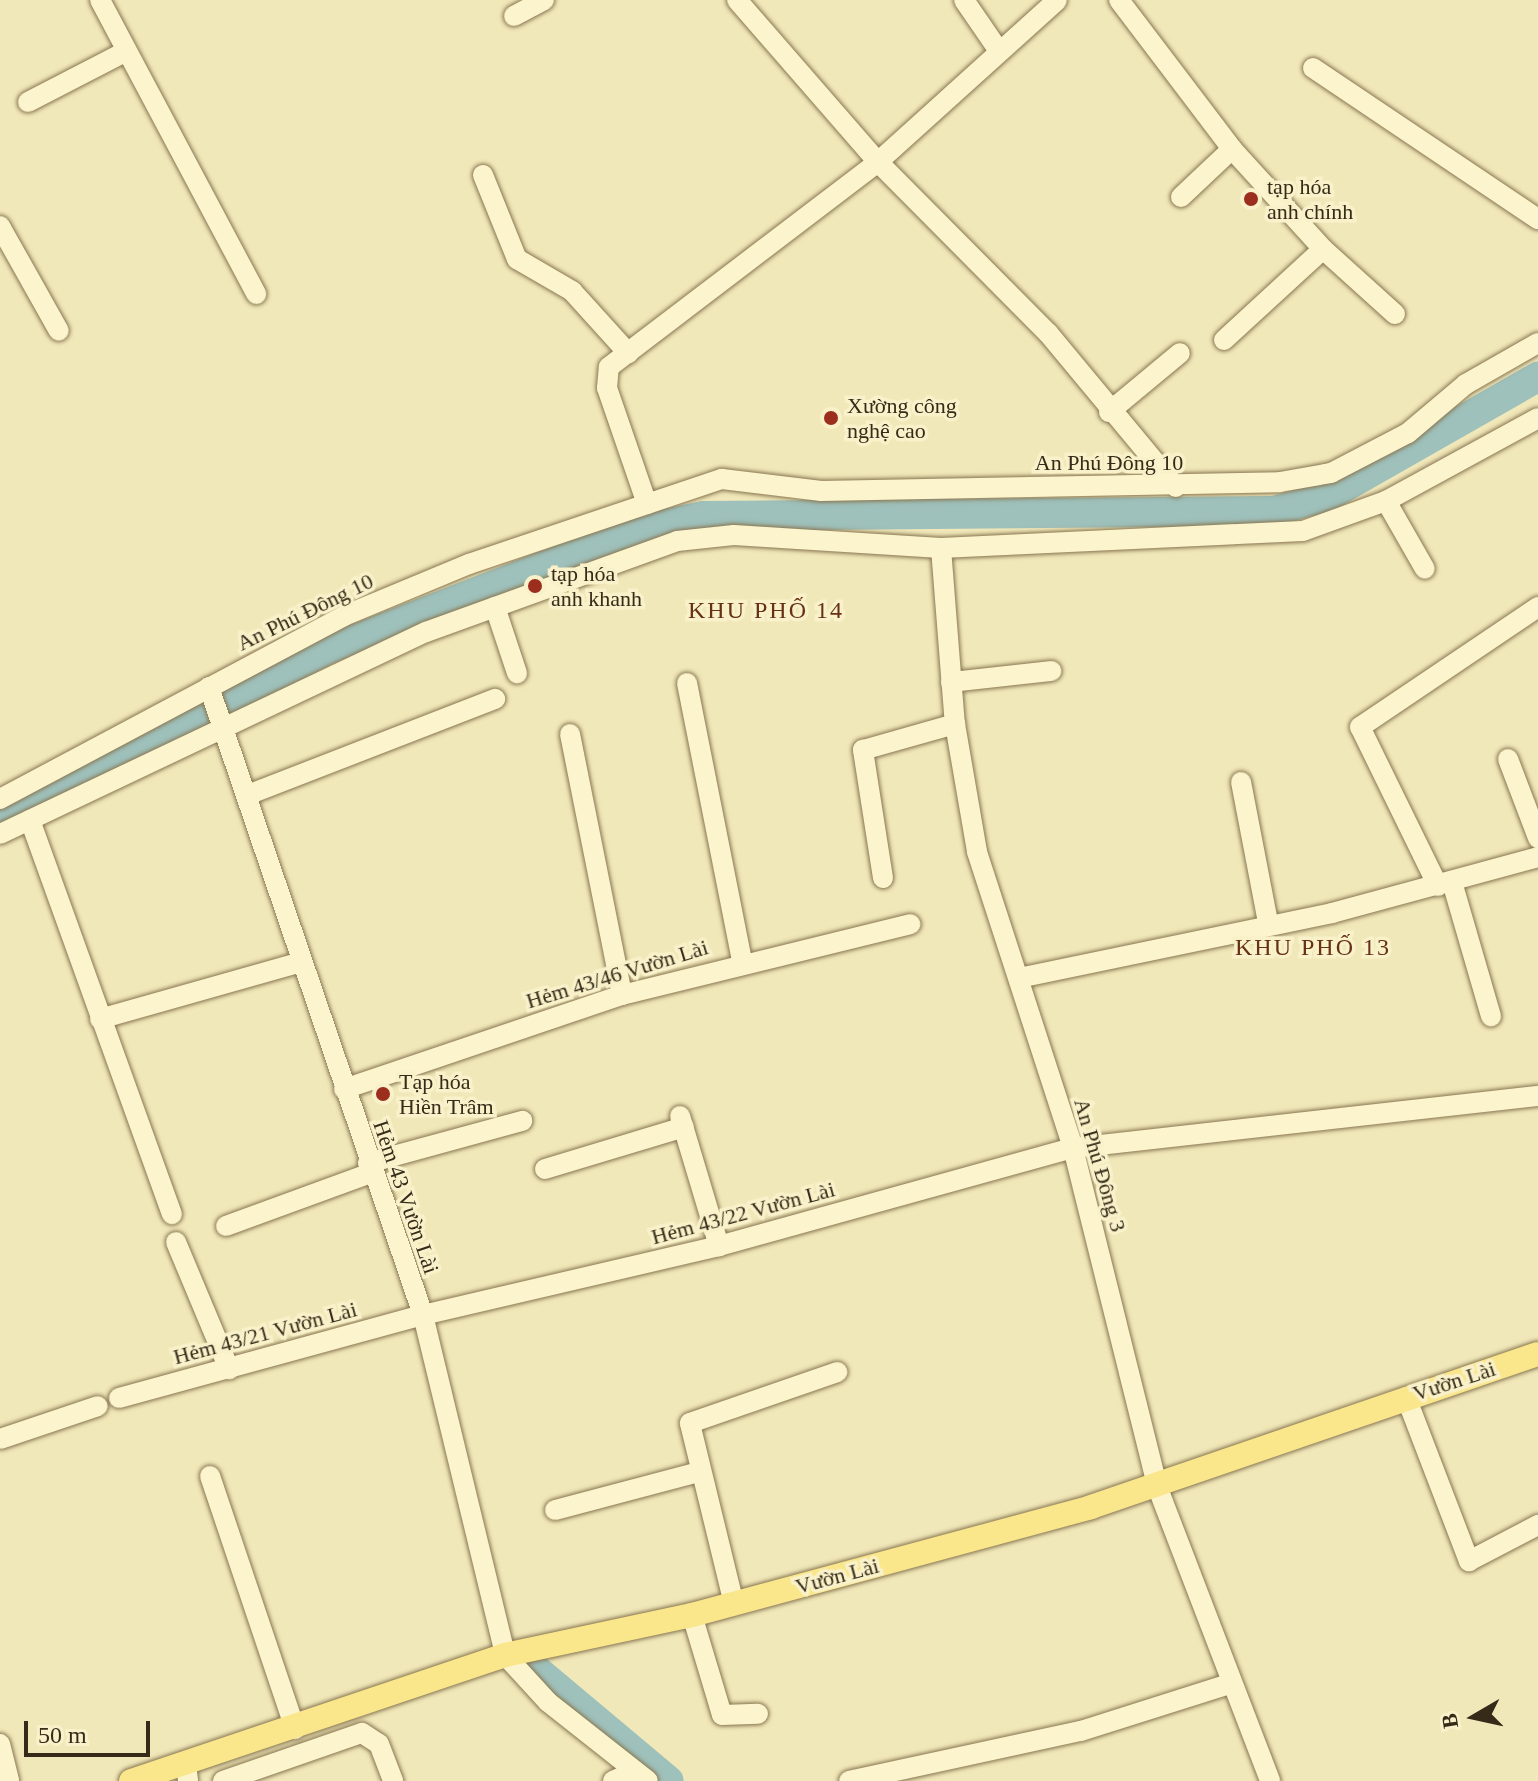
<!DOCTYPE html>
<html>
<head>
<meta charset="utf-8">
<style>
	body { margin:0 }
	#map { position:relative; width:1538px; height:1781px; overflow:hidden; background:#f1e8b9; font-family:"Times New Roman",serif }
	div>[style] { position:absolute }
	.river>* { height:30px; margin:-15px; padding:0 15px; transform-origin:15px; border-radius:15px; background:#9ec1bb }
	.roads { filter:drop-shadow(0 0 2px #887652) drop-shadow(0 0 2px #887652) }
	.minor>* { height:20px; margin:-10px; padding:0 10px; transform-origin:10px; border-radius:10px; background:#fcf4cc }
	.major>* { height:24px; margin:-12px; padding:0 12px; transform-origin:12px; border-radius:12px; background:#fae68b }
	.dots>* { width:22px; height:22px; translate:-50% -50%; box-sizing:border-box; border:4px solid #f8f1c9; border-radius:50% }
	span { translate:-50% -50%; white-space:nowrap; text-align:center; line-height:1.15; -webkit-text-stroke:7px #f8f1c9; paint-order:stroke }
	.poi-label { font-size:22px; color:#362b19 }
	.left { translate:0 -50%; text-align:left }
	.street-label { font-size:22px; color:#362b19 }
	.neighbourhood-label { font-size:24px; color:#663115; letter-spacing:2px }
	.north { position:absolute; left:1434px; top:1677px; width:80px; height:80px; -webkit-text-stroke:6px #f8f1c9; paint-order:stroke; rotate:261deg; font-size:22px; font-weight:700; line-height:32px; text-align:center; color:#362b19 }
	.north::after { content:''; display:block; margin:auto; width:28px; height:36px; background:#362b19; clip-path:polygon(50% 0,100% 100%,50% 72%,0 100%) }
	.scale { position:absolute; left:24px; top:1721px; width:126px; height:36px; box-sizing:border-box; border:4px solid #362b19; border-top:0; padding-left:10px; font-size:24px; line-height:28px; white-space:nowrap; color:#362b19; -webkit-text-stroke:6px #f8f1c9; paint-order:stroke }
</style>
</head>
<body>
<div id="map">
	<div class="river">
		<i style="left:0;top:818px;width:370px;rotate:-27.2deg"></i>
		<i style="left:329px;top:649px;width:332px;rotate:-21.2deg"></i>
		<i style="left:639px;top:529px;width:66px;rotate:-11.3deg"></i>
		<i style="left:704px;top:516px;width:570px;rotate:-0.5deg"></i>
		<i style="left:1274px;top:511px;width:57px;rotate:-15.3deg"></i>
		<i style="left:1329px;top:496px;width:241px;rotate:-29.7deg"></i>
		<i style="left:533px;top:1667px;width:177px;rotate:40deg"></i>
	</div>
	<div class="roads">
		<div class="minor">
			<i style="left:100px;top:0;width:333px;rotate:62deg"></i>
			<i style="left:737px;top:0;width:215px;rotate:49deg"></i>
			<i style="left:878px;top:162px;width:241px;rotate:45.2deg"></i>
			<i style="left:1048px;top:333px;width:200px;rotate:50.3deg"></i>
			<i style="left:964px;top:0;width:62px;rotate:55.5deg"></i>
			<i style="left:1119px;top:0;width:187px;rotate:52.8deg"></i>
			<i style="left:1232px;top:149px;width:135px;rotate:47.7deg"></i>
			<i style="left:1323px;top:249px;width:97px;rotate:42.1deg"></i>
			<i style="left:514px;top:16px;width:34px;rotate:-28deg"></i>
			<i style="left:1313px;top:68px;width:271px;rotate:33.9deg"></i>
			<i style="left:28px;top:102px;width:109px;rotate:-27.3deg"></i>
			<i style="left:483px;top:175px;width:91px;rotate:68deg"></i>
			<i style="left:517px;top:259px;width:64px;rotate:30.2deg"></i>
			<i style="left:572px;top:291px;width:84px;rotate:47.9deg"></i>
			<i style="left:1181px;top:197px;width:70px;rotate:-43.3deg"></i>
			<i style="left:0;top:226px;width:120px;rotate:60.7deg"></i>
			<i style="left:1224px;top:340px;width:134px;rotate:-42.6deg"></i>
			<i style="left:1109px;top:412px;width:92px;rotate:-39.7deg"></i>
			<i style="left:1386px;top:501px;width:78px;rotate:60.2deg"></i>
			<i style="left:647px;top:504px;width:123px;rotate:-109deg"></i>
			<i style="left:607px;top:388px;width:21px;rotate:-85deg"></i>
			<i style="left:609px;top:367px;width:338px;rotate:-37.3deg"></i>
			<i style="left:878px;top:162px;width:241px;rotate:-42.1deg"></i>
			<i style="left:941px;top:548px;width:177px;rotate:85.5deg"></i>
			<i style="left:955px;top:724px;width:130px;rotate:80.2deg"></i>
			<i style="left:977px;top:852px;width:311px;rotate:72deg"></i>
			<i style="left:1073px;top:1148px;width:348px;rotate:76deg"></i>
			<i style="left:1157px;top:1486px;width:316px;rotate:69deg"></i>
			<i style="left:495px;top:607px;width:70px;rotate:71.6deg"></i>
			<i style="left:951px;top:682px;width:101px;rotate:-6.3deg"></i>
			<i style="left:687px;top:683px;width:283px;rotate:78.8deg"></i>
			<i style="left:209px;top:687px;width:663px;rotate:71.18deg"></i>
			<i style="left:423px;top:1315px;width:350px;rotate:76.4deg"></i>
			<i style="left:505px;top:1655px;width:64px;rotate:47.5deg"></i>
			<i style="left:548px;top:1702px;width:127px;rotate:38.3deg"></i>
			<i style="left:570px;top:734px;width:266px;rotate:78.7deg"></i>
			<i style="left:1508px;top:759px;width:85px;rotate:69.2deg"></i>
			<i style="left:1241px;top:782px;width:143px;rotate:79.1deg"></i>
			<i style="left:250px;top:794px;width:263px;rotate:-21.2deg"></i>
			<i style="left:0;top:799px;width:390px;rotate:-28deg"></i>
			<i style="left:344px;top:616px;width:135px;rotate:-22.6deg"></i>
			<i style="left:469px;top:564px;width:267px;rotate:-18.6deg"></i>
			<i style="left:722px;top:479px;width:100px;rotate:6.9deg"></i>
			<i style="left:821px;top:491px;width:459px;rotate:-1.1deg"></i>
			<i style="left:1280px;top:482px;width:52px;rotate:-10deg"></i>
			<i style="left:1331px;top:473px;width:87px;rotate:-27.5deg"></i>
			<i style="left:1408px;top:433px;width:76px;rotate:-40.2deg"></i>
			<i style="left:1466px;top:384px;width:83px;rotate:-29.7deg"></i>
			<i style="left:30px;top:820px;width:419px;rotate:70.2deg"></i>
			<i style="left:0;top:834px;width:471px;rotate:-25.4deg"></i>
			<i style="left:426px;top:632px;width:267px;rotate:-19.9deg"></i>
			<i style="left:677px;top:541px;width:57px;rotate:-6deg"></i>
			<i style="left:734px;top:535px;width:207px;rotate:3.6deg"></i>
			<i style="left:941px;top:548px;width:362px;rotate:-2.7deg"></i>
			<i style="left:1303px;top:531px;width:88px;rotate:-19.9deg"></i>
			<i style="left:1386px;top:501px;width:173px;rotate:-28.6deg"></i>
			<i style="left:883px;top:878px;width:130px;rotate:-98.9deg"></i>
			<i style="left:863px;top:750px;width:96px;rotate:-15.8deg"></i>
			<i style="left:1452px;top:882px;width:140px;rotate:73.8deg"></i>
			<i style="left:1438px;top:886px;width:177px;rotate:-116.1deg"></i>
			<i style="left:1360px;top:727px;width:215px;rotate:-34deg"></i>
			<i style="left:1019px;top:978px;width:320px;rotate:-11.7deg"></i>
			<i style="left:1332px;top:913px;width:213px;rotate:-15.2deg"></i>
			<i style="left:100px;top:1019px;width:209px;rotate:-15.8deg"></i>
			<i style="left:344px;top:1089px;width:293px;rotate:-18.7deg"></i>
			<i style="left:622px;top:995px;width:297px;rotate:-13.8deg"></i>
			<i style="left:680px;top:1116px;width:136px;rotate:73.3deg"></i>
			<i style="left:368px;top:1163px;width:160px;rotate:-15.3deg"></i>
			<i style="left:545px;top:1169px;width:145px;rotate:-16.8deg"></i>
			<i style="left:226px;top:1226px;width:154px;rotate:-20.1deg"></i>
			<i style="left:176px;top:1242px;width:138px;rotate:67.3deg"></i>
			<i style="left:1406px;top:1397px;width:176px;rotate:69deg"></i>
			<i style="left:1469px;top:1561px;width:78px;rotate:-27.6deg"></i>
			<i style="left:119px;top:1398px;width:315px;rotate:-15.3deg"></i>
			<i style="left:423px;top:1315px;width:304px;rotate:-13.1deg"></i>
			<i style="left:719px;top:1246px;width:367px;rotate:-15.5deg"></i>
			<i style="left:1073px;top:1148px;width:468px;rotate:-6.4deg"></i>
			<i style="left:0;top:1439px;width:103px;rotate:-18.6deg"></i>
			<i style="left:210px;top:1476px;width:267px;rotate:71.4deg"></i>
			<i style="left:555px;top:1510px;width:149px;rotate:-14.8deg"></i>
			<i style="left:734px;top:1604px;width:186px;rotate:-103.7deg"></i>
			<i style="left:690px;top:1423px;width:156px;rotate:-19.1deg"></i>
			<i style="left:692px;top:1615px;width:104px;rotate:73.3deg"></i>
			<i style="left:722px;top:1715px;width:36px;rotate:-2deg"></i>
			<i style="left:0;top:1744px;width:38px;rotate:76deg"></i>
			<i style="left:186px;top:1764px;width:17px;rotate:83deg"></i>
			<i style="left:223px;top:1781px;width:147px;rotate:-19.1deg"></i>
			<i style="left:362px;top:1733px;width:20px;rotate:33deg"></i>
			<i style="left:379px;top:1744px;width:40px;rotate:69deg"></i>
			<i style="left:613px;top:1781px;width:24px;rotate:-24deg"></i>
			<i style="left:849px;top:1781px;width:237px;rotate:-12.2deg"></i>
			<i style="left:1081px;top:1731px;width:155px;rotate:-17.6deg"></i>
		</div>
		<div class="major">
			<i style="left:131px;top:1781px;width:395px;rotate:-18.6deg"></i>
			<i style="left:505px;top:1655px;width:191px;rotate:-12.1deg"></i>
			<i style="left:692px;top:1615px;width:413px;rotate:-15.1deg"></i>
			<i style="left:1091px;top:1507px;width:472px;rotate:-18.9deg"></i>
		</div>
	</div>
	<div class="dots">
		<i style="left:1251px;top:199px;background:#9c2e1e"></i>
		<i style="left:831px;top:418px;background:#9c2e1e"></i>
		<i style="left:535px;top:586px;background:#9c2e1e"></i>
		<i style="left:383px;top:1094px;background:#9c2e1e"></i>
	</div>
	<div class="poi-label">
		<span class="left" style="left:1267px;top:199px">tạp hóa<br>anh chính</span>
		<span class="left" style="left:847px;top:418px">Xường công<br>nghệ cao</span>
		<span class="left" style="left:551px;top:586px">tạp hóa<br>anh khanh</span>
		<span class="left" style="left:399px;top:1094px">Tạp hóa<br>Hiền Trâm</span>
	</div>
	<div class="street-label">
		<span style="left:1109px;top:463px">An Phú Đông 10</span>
		<span style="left:305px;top:612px;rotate:-26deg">An Phú Đông 10</span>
		<span style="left:617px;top:974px;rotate:-17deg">Hẻm 43/46 Vườn Lài</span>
		<span style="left:1100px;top:1165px;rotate:74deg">An Phú Đông 3</span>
		<span style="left:406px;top:1197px;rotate:71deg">Hẻm 43 Vườn Lài</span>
		<span style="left:743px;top:1213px;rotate:-15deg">Hẻm 43/22 Vườn Lài</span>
		<span style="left:265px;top:1333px;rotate:-15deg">Hẻm 43/21 Vườn Lài</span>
		<span style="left:1454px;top:1381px;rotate:-18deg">Vườn Lài</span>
		<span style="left:837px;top:1576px;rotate:-15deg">Vườn Lài</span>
	</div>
	<div class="neighbourhood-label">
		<span style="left:766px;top:611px">KHU PHỐ 14</span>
		<span style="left:1313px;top:948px">KHU PHỐ 13</span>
	</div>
	<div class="north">B</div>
	<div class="scale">50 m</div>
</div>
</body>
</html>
